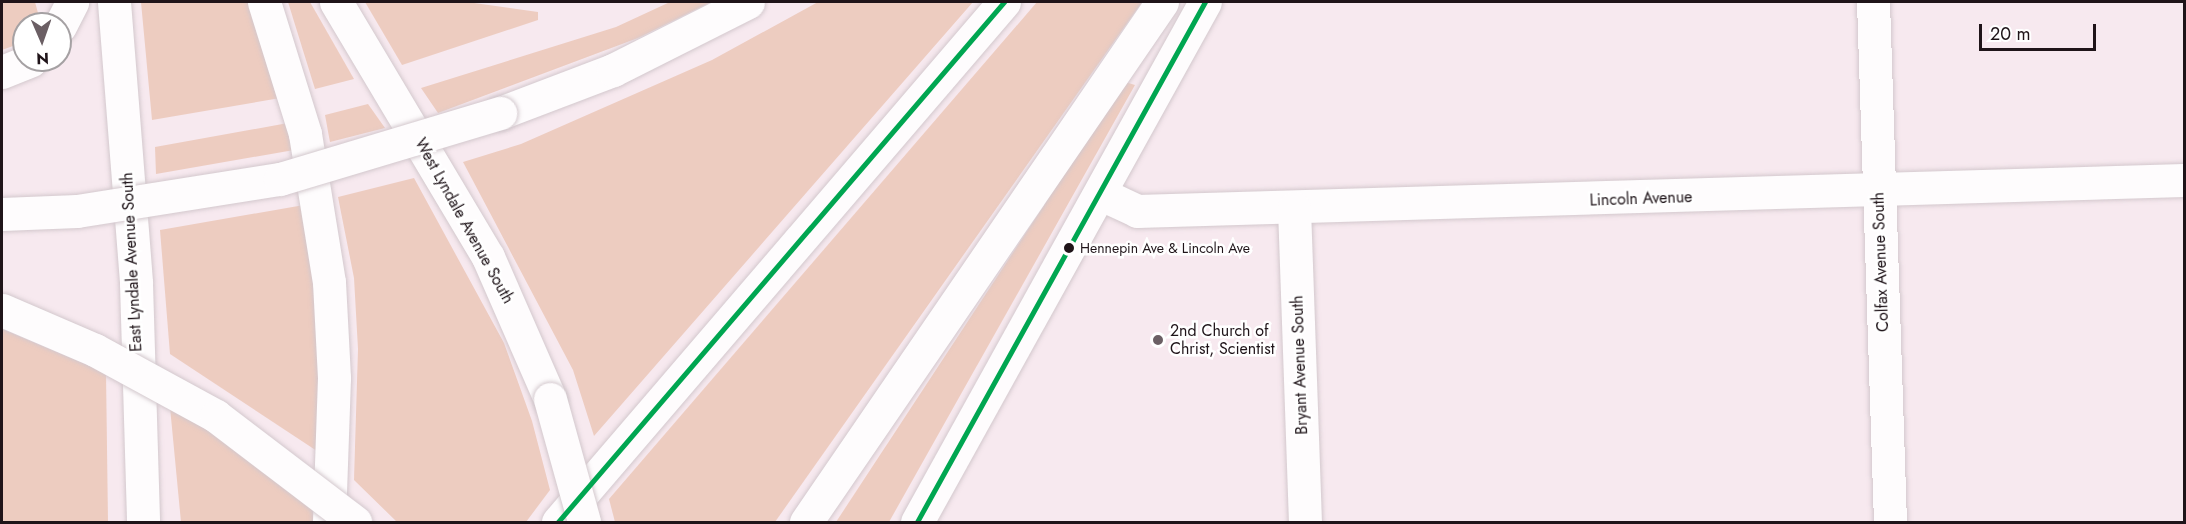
<!DOCTYPE html>
<html>
<head>
<meta charset="utf-8">
<style>
	body { margin:0 }
	#map { position:relative; width:2186px; height:524px; overflow:hidden; background:#f7e9ef; font-family:Jost,sans-serif }
	div>[style] { position:absolute }
	.green>* { inset:0; background:#edccc0 }
	.roads { filter:drop-shadow(0 0 2px #d3c8cd) drop-shadow(0 0 2px #d3c8cd) }
	.minor>* { height:33px; margin:-16.5px; padding:0 16.5px; transform-origin:16.5px; border-radius:16.5px; background:#fefcfd }
	.major>* { height:33px; margin:-16.5px; padding:0 16.5px; transform-origin:16.5px; border-radius:16.5px; background:#fefcfd }
	.highway>* { height:33px; margin:-16.5px; padding:0 16.5px; transform-origin:16.5px; border-radius:16.5px; background:#fefcfd }
	.bridges { filter:drop-shadow(0 0 2px #d3c8cd) drop-shadow(0 0 2px #d3c8cd) }
	.major-bridge>* { height:33px; margin:-16.5px; padding:0 16.5px; transform-origin:16.5px; border-radius:16.5px; background:#fefcfd }
	.highway-bridge>* { height:33px; margin:-16.5px; padding:0 16.5px; transform-origin:16.5px; border-radius:16.5px; background:#fefcfd }
	.bus-1>* { height:4.5px; margin:-2.25px; padding:0 2.25px; transform-origin:2.25px; border-radius:2.25px; background:#00a651 }
	.dots>* { width:16px; height:16px; translate:-50% -50%; box-sizing:border-box; border:3px solid #fff; border-radius:50% }
	span { translate:-50% -50%; white-space:nowrap; text-align:center; line-height:1.15; -webkit-text-stroke:5px #fff; paint-order:stroke }
	.bus-label { font-size:14px; color:#1f1419 }
	.left { translate:0 -50%; text-align:left }
	.street-label { font-size:16px; color:#1f1419 }
	.poi-label { font-size:16px; color:#1f1419 }
	.frame { position:absolute; inset:0; border:3px solid #1f1419; pointer-events:none }
	.north { position:absolute; left:12px; top:12px; width:60px; height:60px; box-sizing:border-box; background:#fff; border:2px solid #a5a1a3; border-radius:50%; rotate:178deg; font-size:16px; font-weight:700; line-height:24px; text-align:center; color:#1f1419 }
	.north::after { content:''; display:block; margin:auto; width:21px; height:27px; background:#6b5f64; clip-path:polygon(50% 0,100% 100%,50% 72%,0 100%) }
	.scale { position:absolute; left:1979px; top:24px; width:117px; height:27px; box-sizing:border-box; border:3px solid #1f1419; border-top:0; padding-left:8px; font-size:18px; line-height:21px; white-space:nowrap; color:#1f1419; -webkit-text-stroke:4px #fff; paint-order:stroke }
</style>
</head>
<body>
<div id="map">
	<div class="green">
		<i style="clip-path:polygon(2px 2px,35px 2px,41px 24px,24px 24px,24px 42px,2px 50px)"></i>
		<i style="clip-path:polygon(141px 2px,250px 2px,280px 98px,152px 120px)"></i>
		<i style="clip-path:polygon(288px 2px,310px 2px,354px 79px,315px 89px)"></i>
		<i style="clip-path:polygon(365px 2px,467px 2px,538px 12px,538px 20px,402px 65px)"></i>
		<i style="clip-path:polygon(670px 2px,711px 2px,638px 38px,438px 113px,421px 88px,616px 27px)"></i>
		<i style="clip-path:polygon(818px 2px,973px 2px,594px 436px,573px 370px,463px 162px,521px 144px,712px 60px)"></i>
		<i style="clip-path:polygon(1037px 2px,1142px 2px,775px 522px,615px 522px,609px 499px)"></i>
		<i style="clip-path:polygon(1125px 82px,1135px 85px,889px 522px,836px 522px)"></i>
		<i style="clip-path:polygon(368px 104px,385px 128px,330px 142px,325px 115px)"></i>
		<i style="clip-path:polygon(288px 123px,294px 150px,156px 174px,155px 147px)"></i>
		<i style="clip-path:polygon(414px 178px,504px 343px,532px 421px,550px 490px,526px 522px,397px 522px,354px 480px,358px 349px,354px 278px,338px 197px)"></i>
		<i style="clip-path:polygon(304px 205px,311px 238px,323px 455px,170px 354px,160px 230px)"></i>
		<i style="clip-path:polygon(2px 329px,106px 373px,108px 522px,2px 522px)"></i>
		<i style="clip-path:polygon(170px 407px,212px 431px,315px 510px,313px 522px,181px 522px)"></i>
	</div>
	<div class="roads">
		<div class="minor">
			<i style="left:1873px;top:2px;width:520px;rotate:88.13deg"></i>
			<i style="left:1101px;top:194px;width:40px;rotate:25deg"></i>
			<i style="left:1137px;top:211px;width:1047px;rotate:-1.7deg"></i>
			<i style="left:1294px;top:208px;width:314px;rotate:88deg"></i>
		</div>
		<div class="major">
			<i style="left:114px;top:2px;width:282px;rotate:85.5deg"></i>
			<i style="left:136px;top:283px;width:239px;rotate:88.3deg"></i>
			<i style="left:336px;top:2px;width:297px;rotate:59.2deg"></i>
			<i style="left:488px;top:257px;width:155px;rotate:66.4deg"></i>
			<i style="left:558px;top:522px;width:685px;rotate:-49.38deg"></i>
			<i style="left:917px;top:522px;width:594px;rotate:-61.02deg"></i>
		</div>
		<div class="highway">
			<i style="left:264px;top:2px;width:138px;rotate:72.7deg"></i>
			<i style="left:305px;top:134px;width:150px;rotate:80.8deg"></i>
			<i style="left:329px;top:282px;width:96px;rotate:87deg"></i>
			<i style="left:334px;top:378px;width:144px;rotate:92deg"></i>
			<i style="left:60px;top:26px;width:27px;rotate:-63deg"></i>
			<i style="left:2px;top:72px;width:31px;rotate:-22deg"></i>
			<i style="left:500px;top:113px;width:121px;rotate:-20.8deg"></i>
			<i style="left:613px;top:70px;width:151px;rotate:-26.7deg"></i>
			<i style="left:806px;top:522px;width:630px;rotate:-55.6deg"></i>
		</div>
	</div>
	<div class="bridges">
		<div class="major-bridge">
			<i style="left:550px;top:399px;width:128px;rotate:74.5deg"></i>
		</div>
		<div class="highway-bridge">
			<i style="left:2px;top:214px;width:75px;rotate:-2.3deg"></i>
			<i style="left:77px;top:211px;width:206px;rotate:-9deg"></i>
			<i style="left:280px;top:179px;width:230px;rotate:-16.7deg"></i>
			<i style="left:2px;top:310px;width:101px;rotate:23.3deg"></i>
			<i style="left:95px;top:350px;width:138px;rotate:28.6deg"></i>
			<i style="left:216px;top:416px;width:175px;rotate:37.3deg"></i>
		</div>
	</div>
	<div class="bus-1">
		<i style="left:558px;top:522px;width:685px;rotate:-49.38deg"></i>
		<i style="left:917px;top:522px;width:594px;rotate:-61.02deg"></i>
	</div>
	<div class="dots">
		<i style="left:1069px;top:248px;background:#1f1419"></i>
		<i style="left:1158px;top:340px;background:#6b5f64"></i>
	</div>
	<div class="bus-label">
		<span class="left" style="left:1080px;top:248px">Hennepin Ave &amp; Lincoln Ave</span>
	</div>
	<div class="street-label">
		<span style="left:1641px;top:199px;rotate:-2deg">Lincoln Avenue</span>
		<span style="left:464px;top:221px;rotate:61deg">West Lyndale Avenue South</span>
		<span style="left:132px;top:262px;rotate:-93deg">East Lyndale Avenue South</span>
		<span style="left:1881px;top:262px;rotate:-92deg">Colfax Avenue South</span>
		<span style="left:1300px;top:365px;rotate:-92deg">Bryant Avenue South</span>
	</div>
	<div class="poi-label">
		<span class="left" style="left:1170px;top:340px">2nd Church of<br>Christ, Scientist</span>
	</div>
	<div class="frame"></div>
	<div class="north">N</div>
	<div class="scale">20 m</div>
</div>
</body>
</html>
